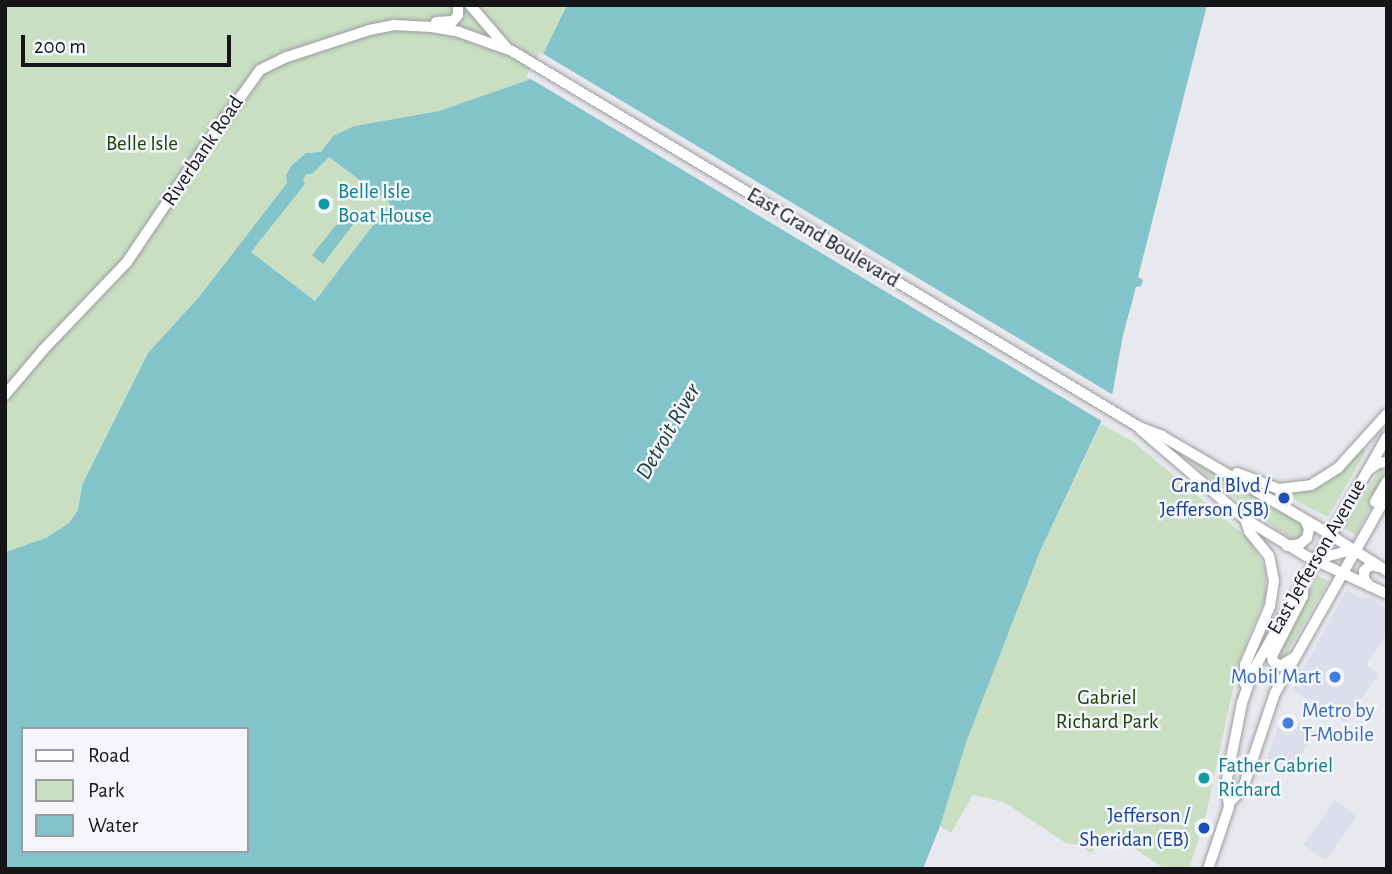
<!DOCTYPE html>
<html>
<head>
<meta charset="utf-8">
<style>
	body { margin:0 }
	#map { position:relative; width:1392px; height:874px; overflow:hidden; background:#e8e9ef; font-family:"Alegreya Sans",sans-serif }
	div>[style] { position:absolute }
	.built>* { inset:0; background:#dcdeeb }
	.green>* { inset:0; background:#cadfc1 }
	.water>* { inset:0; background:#82c4c9 }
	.pier>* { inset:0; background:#e8e9ef }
	.roads { filter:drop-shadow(0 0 2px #9c9ca2) drop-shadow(0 0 2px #9c9ca2) }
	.secondary>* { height:10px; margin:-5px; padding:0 5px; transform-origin:5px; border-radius:5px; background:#fff }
	.dots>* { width:19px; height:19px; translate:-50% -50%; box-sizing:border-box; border:4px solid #f5f6fc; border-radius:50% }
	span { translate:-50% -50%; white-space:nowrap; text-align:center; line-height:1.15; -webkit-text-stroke:5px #f5f6fc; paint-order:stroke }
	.park-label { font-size:21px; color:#1e4305 }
	.street-label { font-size:21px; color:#161618 }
	.culture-label { font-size:21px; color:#0d838f }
	.left { translate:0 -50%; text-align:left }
	.transit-label { font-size:21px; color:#164399 }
	.right { translate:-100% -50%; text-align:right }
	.shop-label { font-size:21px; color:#366cbe }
	.water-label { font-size:23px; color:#16383a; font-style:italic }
	.frame { position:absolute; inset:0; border:7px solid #161618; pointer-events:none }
	.legend { position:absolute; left:21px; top:727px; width:228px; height:126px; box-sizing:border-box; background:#f5f6fc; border:2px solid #9c9ca1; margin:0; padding:9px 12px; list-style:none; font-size:21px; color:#161618 }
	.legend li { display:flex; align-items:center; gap:14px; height:35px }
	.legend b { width:35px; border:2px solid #9c9ca1 }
	.scale { position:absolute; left:21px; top:35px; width:210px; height:32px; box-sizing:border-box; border:4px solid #161618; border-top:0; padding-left:9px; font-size:21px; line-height:24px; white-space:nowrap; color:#161618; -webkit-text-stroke:5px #f5f6fc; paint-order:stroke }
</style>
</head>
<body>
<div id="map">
	<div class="built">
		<i style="clip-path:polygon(1347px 589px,1361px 598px,1372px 598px,1387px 609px,1387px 634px,1366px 664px,1378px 674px,1345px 723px,1292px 690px)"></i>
		<i style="clip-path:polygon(1283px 712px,1315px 733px,1290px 772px,1267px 759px)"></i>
		<i style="clip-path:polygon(1335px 800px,1357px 816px,1326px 860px,1303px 845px)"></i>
	</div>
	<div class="green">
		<i style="clip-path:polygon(5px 5px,567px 5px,531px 79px,439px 111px,354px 126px,333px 136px,321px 152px,306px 153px,291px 166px,286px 175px,287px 183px,199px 297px,148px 353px,82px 485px,78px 510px,69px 523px,46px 538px,5px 552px)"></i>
		<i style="clip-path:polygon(329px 157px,390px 203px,315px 301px,251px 252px,304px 184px,303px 179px,308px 174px,312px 174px)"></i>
		<i style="clip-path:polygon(1101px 424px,1134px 442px,1252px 542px,1266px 571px,1266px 596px,1239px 661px,1205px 819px,1189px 869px,1165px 869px,1107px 830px,1091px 853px,1080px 845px,1066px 843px,1004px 802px,973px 795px,951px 833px,940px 826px,967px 740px,1041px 549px)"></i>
		<i style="clip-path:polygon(1362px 448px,1366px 451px,1328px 517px,1281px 493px,1303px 492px,1320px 486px,1339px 473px)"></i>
		<i style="clip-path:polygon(1180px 451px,1302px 523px,1305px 533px,1300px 539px,1294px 540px,1279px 531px,1204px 474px)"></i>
		<i style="clip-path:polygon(1381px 467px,1387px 474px,1356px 535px,1344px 528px)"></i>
		<i style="clip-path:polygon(1317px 575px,1329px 581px,1285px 657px,1280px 658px,1278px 650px)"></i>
	</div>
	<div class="water">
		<i style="clip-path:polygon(evenodd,567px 5px,1207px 5px,1138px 277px,1143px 280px,1141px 286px,1136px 287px,1123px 335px,1111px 401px,1041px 549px,967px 740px,940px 826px,923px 869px,5px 869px,5px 552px,46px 538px,69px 523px,78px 510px,82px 485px,148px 353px,199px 297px,287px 183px,286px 175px,291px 166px,306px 153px,321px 152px,333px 136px,354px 126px,439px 111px,531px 79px,567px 5px,329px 157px,390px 203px,315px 301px,251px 252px,305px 184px,303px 179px,307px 174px,312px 174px,329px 157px,567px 5px,23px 729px,247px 729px,247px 851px,23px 851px,23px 729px)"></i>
		<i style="clip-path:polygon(345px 214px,355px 222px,323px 264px,312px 255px)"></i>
	</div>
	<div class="pier">
		<i style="clip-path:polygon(540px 52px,1115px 396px,1105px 423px,526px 76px)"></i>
	</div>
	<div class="roads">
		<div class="secondary">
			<i style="left:470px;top:5px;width:57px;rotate:49.3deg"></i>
			<i style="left:436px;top:22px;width:17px;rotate:-3deg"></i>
			<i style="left:453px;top:21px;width:8px;rotate:-50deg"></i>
			<i style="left:458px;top:15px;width:10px;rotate:-90deg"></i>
			<i style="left:5px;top:395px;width:59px;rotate:-49.8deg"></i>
			<i style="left:43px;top:350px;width:122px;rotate:-46.3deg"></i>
			<i style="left:127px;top:262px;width:141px;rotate:-56deg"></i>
			<i style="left:206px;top:145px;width:92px;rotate:-54.2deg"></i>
			<i style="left:260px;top:70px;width:30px;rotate:-26deg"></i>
			<i style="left:287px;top:57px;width:86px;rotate:-18.2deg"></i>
			<i style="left:369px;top:30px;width:25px;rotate:-11deg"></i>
			<i style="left:394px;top:25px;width:38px;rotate:3deg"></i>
			<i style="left:432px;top:27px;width:27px;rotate:10deg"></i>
			<i style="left:459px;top:32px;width:56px;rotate:19.7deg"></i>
			<i style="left:512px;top:51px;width:731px;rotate:30.95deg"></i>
			<i style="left:1139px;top:427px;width:25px;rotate:21deg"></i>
			<i style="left:1162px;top:436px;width:184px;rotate:30.3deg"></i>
			<i style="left:1321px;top:529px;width:78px;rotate:32.5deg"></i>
			<i style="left:1141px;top:430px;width:137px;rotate:40.6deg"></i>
			<i style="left:1245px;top:519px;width:71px;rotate:31.2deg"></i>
			<i style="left:1306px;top:556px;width:89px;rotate:25.1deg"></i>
			<i style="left:1370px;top:469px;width:10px;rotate:-37deg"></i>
			<i style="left:1378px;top:463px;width:9px;rotate:-6deg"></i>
			<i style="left:1237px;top:473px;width:45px;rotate:20.9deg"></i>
			<i style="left:1279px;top:489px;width:32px;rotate:-7deg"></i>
			<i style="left:1311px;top:485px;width:32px;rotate:-32deg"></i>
			<i style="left:1338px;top:468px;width:73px;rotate:-47.8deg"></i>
			<i style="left:1375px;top:502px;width:24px;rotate:-60deg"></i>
			<i style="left:1287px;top:546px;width:13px;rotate:-9deg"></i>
			<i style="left:1300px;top:544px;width:9px;rotate:-41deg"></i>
			<i style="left:1307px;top:538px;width:9px;rotate:-77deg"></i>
			<i style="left:1309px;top:529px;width:10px;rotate:-114deg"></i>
			<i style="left:1314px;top:560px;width:42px;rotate:-15deg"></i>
			<i style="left:1370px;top:586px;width:9px;rotate:-131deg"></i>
			<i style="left:1364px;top:579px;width:8px;rotate:-90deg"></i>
			<i style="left:1364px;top:571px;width:8px;rotate:-45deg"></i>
			<i style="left:1370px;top:565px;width:9px;rotate:13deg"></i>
			<i style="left:1293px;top:658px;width:15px;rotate:148deg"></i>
			<i style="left:1280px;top:666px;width:9px;rotate:-144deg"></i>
			<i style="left:1273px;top:661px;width:5px;rotate:-101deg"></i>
			<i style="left:1272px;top:656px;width:68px;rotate:-62.7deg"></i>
			<i style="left:1303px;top:596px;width:15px;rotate:-90deg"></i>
			<i style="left:1245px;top:684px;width:19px;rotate:-90deg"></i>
			<i style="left:1245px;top:665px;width:64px;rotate:-67deg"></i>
			<i style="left:1270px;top:606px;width:25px;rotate:-81deg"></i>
			<i style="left:1274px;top:581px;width:25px;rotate:-101deg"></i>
			<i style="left:1269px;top:556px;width:32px;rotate:-129deg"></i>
			<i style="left:1249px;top:531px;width:13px;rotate:-108deg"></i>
			<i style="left:1230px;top:802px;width:19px;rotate:-47deg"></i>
			<i style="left:1243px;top:788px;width:100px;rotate:-71.4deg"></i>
			<i style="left:1275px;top:693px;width:227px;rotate:-60.5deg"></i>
			<i style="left:1208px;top:869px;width:65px;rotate:-71.3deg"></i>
			<i style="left:1229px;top:807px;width:23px;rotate:-97deg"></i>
			<i style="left:1226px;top:784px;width:83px;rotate:-78.8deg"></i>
			<i style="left:1242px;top:703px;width:36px;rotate:-71deg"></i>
			<i style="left:1254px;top:669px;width:267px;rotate:-60.2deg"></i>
		</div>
	</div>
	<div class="dots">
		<i style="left:324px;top:204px;background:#0f9aa8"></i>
		<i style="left:1284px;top:498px;background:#1a4fb4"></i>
		<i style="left:1335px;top:677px;background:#3f7fe0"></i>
		<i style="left:1288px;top:723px;background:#3f7fe0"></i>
		<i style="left:1204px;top:778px;background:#0f9aa8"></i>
		<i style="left:1204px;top:828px;background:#1a4fb4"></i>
	</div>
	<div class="park-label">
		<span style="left:142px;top:144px">Belle Isle</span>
		<span style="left:1107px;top:710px">Gabriel<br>Richard Park</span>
	</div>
	<div class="street-label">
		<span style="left:203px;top:151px;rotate:-56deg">Riverbank Road</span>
		<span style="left:823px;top:238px;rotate:31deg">East Grand Boulevard</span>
		<span style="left:1317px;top:557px;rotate:-60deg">East Jefferson Avenue</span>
	</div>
	<div class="culture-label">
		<span class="left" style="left:338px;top:204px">Belle Isle<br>Boat House</span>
		<span class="left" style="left:1218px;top:778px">Father Gabriel<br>Richard</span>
	</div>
	<div class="transit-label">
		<span class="right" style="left:1270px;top:498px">Grand Blvd /<br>Jefferson (SB)</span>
		<span class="right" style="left:1190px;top:828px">Jefferson /<br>Sheridan (EB)</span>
	</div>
	<div class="shop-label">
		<span class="right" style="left:1321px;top:677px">Mobil Mart</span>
		<span class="left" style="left:1302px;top:723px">Metro by<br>T-Mobile</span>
	</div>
	<div class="water-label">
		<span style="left:669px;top:432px;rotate:-60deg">Detroit River</span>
	</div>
	<div class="frame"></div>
	<ul class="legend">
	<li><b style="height:9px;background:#fff"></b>Road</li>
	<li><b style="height:19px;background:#cadfc1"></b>Park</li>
	<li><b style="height:19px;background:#82c4c9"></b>Water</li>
	</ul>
	<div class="scale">200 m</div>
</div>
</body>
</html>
